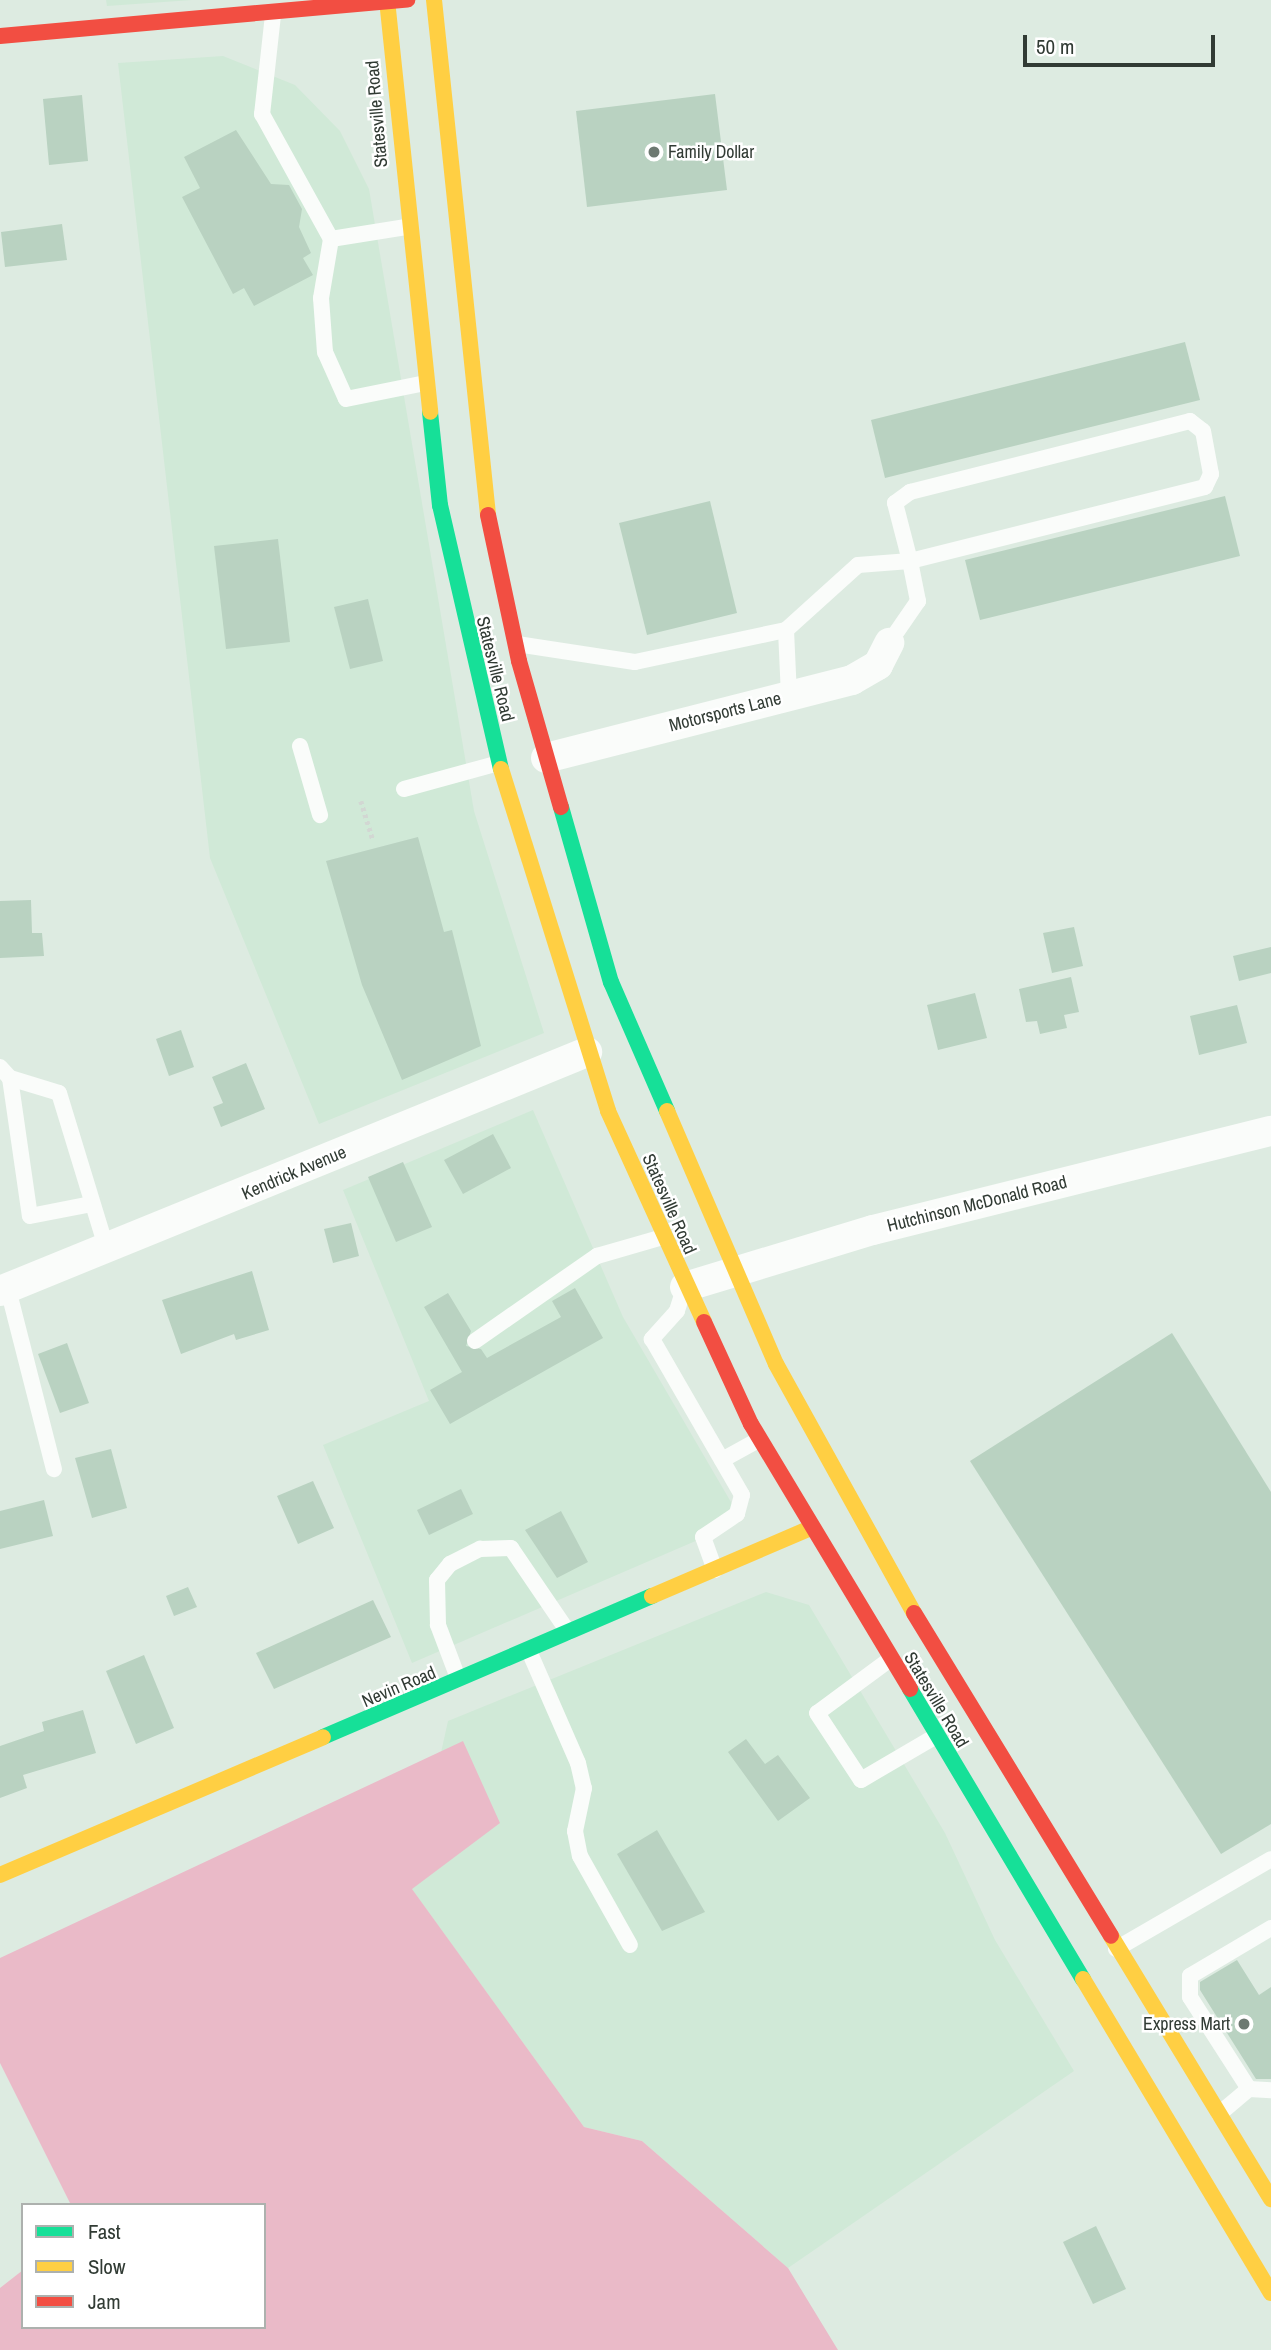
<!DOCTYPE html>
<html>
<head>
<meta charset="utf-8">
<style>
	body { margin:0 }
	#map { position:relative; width:1271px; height:2350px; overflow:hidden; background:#ddebe1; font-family:"Archivo Narrow",sans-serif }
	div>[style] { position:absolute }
	.built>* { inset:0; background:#d0e9d7 }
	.forest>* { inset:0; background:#eabac8 }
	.building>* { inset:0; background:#b9d2c1 }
	.path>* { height:4.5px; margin-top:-2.25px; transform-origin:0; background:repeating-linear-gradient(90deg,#d2d7d3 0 3.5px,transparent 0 7px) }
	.lane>* { height:16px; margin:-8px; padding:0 8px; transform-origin:8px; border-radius:8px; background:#fafcfa }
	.street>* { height:30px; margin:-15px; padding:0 15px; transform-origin:15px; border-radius:15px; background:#fafcfa }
	.fast>* { height:16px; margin:-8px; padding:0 8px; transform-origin:8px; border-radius:8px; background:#16e098 }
	.slow>* { height:16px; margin:-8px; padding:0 8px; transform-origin:8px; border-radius:8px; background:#ffcf43 }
	.jam>* { height:16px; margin:-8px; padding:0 8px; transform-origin:8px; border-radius:8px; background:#f24e42 }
	.dots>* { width:19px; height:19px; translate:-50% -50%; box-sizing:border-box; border:4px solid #fff; border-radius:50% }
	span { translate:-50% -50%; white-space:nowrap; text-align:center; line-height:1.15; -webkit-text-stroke:5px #fff; paint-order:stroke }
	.street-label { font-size:18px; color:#313b34 }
	.poi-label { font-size:18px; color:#313b34 }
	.left { translate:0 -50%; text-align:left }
	.right { translate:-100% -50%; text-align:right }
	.legend { position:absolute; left:21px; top:2203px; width:245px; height:126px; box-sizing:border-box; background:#fff; border:2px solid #adb1ae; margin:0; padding:9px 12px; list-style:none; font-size:21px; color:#313b34 }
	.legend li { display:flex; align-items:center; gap:14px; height:35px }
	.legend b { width:35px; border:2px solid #adb1ae }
	.scale { position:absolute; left:1023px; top:35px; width:192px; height:32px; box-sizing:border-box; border:4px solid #313b34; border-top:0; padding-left:9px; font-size:21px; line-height:24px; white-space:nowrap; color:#313b34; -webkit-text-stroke:5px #fff; paint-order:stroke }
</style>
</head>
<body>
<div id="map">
	<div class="built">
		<i style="clip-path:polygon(106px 0,192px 0,107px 6px)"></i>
		<i style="clip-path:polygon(223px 56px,295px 85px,340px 131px,369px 189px,474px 811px,544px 1033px,319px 1124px,210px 858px,118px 63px)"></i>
		<i style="clip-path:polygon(533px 1110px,623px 1317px,742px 1521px,412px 1663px,323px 1445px,429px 1401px,343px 1190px)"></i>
		<i style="clip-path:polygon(766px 1592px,809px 1605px,945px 1833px,995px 1940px,1074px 2071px,788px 2268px,642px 2141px,584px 2127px,411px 1888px,448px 1721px)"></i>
	</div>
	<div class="forest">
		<i style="clip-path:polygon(463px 1741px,500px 1823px,412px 1889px,584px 2127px,642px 2141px,788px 2268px,838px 2350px,0 2350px,0 2288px,23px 2270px,23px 2327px,264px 2327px,264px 2205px,71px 2205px,0 2063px,0 1958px)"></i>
	</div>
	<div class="building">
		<i style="clip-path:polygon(715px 94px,727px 190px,587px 207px,576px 111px)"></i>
		<i style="clip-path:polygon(82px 95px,88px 161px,49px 165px,43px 99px)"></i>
		<i style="clip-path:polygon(236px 130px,271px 184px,289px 185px,302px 209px,299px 227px,311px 253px,303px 258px,313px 275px,254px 306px,244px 288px,233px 294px,182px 197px,200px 188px,184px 157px)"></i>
		<i style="clip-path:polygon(62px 224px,67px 260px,5px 267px,1px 232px)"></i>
		<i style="clip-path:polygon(1185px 342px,1200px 400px,885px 478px,871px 420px)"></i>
		<i style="clip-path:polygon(1225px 496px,1240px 556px,980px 620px,965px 560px)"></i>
		<i style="clip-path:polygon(710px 501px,737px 613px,647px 635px,619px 523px)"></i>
		<i style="clip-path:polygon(278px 539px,290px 642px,226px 649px,214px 546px)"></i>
		<i style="clip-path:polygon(368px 599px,383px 661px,350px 669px,334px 607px)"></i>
		<i style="clip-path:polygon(418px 837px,444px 932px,452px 930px,481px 1046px,402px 1080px,362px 985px,326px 861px)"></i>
		<i style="clip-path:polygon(31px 900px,32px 933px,42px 933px,44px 956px,0 958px,0 901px)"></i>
		<i style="clip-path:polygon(1074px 927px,1083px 966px,1052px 973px,1043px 933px)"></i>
		<i style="clip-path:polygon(1271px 947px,1271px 973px,1239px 981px,1233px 956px)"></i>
		<i style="clip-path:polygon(1071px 977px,1079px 1012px,1064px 1015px,1067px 1028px,1040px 1034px,1037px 1021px,1026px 1022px,1019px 989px)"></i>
		<i style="clip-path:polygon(975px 993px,987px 1038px,938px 1050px,927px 1005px)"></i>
		<i style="clip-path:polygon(1237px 1005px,1247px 1043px,1199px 1055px,1190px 1016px)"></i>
		<i style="clip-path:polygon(181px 1030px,194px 1067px,169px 1076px,156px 1039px)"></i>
		<i style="clip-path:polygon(246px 1063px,265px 1109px,221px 1127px,213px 1107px,223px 1103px,212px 1077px)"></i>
		<i style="clip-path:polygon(493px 1134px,511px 1168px,463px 1194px,444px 1160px)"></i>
		<i style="clip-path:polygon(403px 1162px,432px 1227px,396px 1242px,368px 1177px)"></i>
		<i style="clip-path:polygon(351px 1223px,359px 1256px,333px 1263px,324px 1229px)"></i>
		<i style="clip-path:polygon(252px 1271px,269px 1330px,236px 1340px,234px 1334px,181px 1354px,162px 1300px)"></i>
		<i style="clip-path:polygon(575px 1288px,603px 1338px,450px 1424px,430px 1390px,462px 1372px,424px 1307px,448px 1293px,471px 1331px,466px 1346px,481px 1349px,487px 1358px,561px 1317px,552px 1301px)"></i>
		<i style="clip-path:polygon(1172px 1333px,1271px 1492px,1271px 1824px,1221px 1854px,970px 1461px)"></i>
		<i style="clip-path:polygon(67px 1343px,89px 1403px,60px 1413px,38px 1354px)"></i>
		<i style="clip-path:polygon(111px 1449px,127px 1508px,92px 1518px,75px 1458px)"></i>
		<i style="clip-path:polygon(313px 1481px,334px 1528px,298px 1544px,277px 1496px)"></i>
		<i style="clip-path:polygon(461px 1489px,473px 1514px,429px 1535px,417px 1510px)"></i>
		<i style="clip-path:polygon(44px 1500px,53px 1536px,0 1549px,0 1511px)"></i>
		<i style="clip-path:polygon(561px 1511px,588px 1562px,557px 1578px,525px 1530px)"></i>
		<i style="clip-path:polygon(188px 1587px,197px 1607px,174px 1616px,166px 1596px)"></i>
		<i style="clip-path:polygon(373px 1600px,391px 1637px,274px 1689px,256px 1653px)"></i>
		<i style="clip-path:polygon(144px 1655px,174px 1728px,136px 1744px,106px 1671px)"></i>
		<i style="clip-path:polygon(83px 1710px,96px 1753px,23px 1775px,27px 1788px,0 1798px,0 1746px,44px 1731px,42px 1722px)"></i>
		<i style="clip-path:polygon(746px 1739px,765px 1764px,778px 1755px,810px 1798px,778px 1821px,728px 1752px)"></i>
		<i style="clip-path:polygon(657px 1830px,705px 1912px,662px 1931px,617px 1854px)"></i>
		<i style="clip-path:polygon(1237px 1960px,1259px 1995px,1271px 1987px,1271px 2079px,1256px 2079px,1200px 1990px,1200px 1982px)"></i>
		<i style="clip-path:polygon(1096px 2226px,1126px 2289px,1093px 2304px,1063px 2242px)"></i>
	</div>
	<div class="path">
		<i style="left:361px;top:801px;width:41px;rotate:72.9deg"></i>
	</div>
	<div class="lane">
		<i style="left:273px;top:15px;width:100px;rotate:96.3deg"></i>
		<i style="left:262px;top:114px;width:143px;rotate:61.1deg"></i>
		<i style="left:331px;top:239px;width:76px;rotate:-9.1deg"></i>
		<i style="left:331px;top:239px;width:60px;rotate:99.6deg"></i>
		<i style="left:321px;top:298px;width:54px;rotate:85.8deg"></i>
		<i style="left:325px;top:352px;width:51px;rotate:65.9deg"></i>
		<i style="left:346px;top:399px;width:81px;rotate:-11.4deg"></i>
		<i style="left:517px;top:644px;width:119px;rotate:8.7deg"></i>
		<i style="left:635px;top:662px;width:154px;rotate:-12deg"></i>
		<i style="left:789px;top:696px;width:66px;rotate:-92.6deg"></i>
		<i style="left:786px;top:630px;width:97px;rotate:-42.1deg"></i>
		<i style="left:858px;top:565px;width:52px;rotate:-4.4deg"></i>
		<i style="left:910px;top:561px;width:60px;rotate:-104.5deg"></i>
		<i style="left:895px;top:503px;width:19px;rotate:-36deg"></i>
		<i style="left:910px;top:492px;width:289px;rotate:-14.2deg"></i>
		<i style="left:1190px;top:421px;width:16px;rotate:38deg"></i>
		<i style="left:1203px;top:431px;width:44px;rotate:79.5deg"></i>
		<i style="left:1211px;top:474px;width:14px;rotate:115deg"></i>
		<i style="left:1205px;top:487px;width:304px;rotate:165.9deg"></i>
		<i style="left:910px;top:561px;width:41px;rotate:78.7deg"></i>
		<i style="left:918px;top:601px;width:51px;rotate:124.6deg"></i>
		<i style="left:300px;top:746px;width:72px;rotate:73.8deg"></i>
		<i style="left:404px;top:789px;width:98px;rotate:-15.3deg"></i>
		<i style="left:0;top:1067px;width:15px;rotate:48deg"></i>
		<i style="left:10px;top:1078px;width:51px;rotate:17deg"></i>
		<i style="left:59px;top:1093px;width:164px;rotate:73deg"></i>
		<i style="left:10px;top:1078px;width:139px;rotate:81.8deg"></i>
		<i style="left:30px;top:1216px;width:62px;rotate:-11.1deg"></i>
		<i style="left:8px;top:1289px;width:186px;rotate:75.7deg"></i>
		<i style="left:684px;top:1289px;width:23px;rotate:108deg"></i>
		<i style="left:677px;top:1311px;width:38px;rotate:132deg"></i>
		<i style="left:652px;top:1339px;width:180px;rotate:60deg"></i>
		<i style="left:742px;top:1495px;width:20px;rotate:105deg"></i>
		<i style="left:737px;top:1514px;width:41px;rotate:145.9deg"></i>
		<i style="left:703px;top:1537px;width:35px;rotate:70deg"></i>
		<i style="left:475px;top:1341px;width:149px;rotate:-34.9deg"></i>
		<i style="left:597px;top:1256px;width:69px;rotate:-16.1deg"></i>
		<i style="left:722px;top:1460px;width:43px;rotate:-28.9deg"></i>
		<i style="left:529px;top:1651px;width:122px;rotate:66.4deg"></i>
		<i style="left:578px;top:1763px;width:26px;rotate:77deg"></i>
		<i style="left:584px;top:1788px;width:44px;rotate:101.8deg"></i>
		<i style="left:575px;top:1831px;width:25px;rotate:79deg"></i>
		<i style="left:580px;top:1856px;width:102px;rotate:60.7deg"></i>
		<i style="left:889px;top:1660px;width:89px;rotate:143.6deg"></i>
		<i style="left:817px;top:1713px;width:80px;rotate:56.7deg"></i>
		<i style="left:861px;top:1780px;width:87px;rotate:-30.4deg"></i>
		<i style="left:458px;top:1678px;width:57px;rotate:-110.7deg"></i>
		<i style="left:438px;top:1625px;width:45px;rotate:-91.3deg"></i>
		<i style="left:437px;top:1580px;width:21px;rotate:-51deg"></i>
		<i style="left:450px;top:1564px;width:34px;rotate:-27deg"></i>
		<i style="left:480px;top:1549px;width:31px;rotate:-2deg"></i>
		<i style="left:511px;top:1548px;width:102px;rotate:55.8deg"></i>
		<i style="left:1116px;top:1949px;width:179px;rotate:-30.1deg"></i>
		<i style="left:1249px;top:2089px;width:22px;rotate:3deg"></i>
		<i style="left:1219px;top:2114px;width:39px;rotate:-40deg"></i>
		<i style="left:1249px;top:2089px;width:109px;rotate:-122.7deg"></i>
		<i style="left:1190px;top:1997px;width:21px;rotate:-90deg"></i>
		<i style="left:1190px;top:1976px;width:94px;rotate:-30.7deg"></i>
	</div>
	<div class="street">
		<i style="left:546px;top:758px;width:316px;rotate:-14.3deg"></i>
		<i style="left:852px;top:680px;width:30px;rotate:-30deg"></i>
		<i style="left:878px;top:665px;width:25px;rotate:-63deg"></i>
		<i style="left:685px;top:1287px;width:196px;rotate:-16.9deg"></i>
		<i style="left:873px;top:1230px;width:410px;rotate:-14deg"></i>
		<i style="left:0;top:1291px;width:634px;rotate:-22.15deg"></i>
	</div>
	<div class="fast">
		<i style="left:430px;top:412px;width:94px;rotate:83.9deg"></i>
		<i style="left:440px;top:505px;width:271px;rotate:77deg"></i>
		<i style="left:561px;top:807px;width:182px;rotate:74.1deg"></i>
		<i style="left:611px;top:982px;width:141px;rotate:66.5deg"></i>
		<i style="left:910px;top:1689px;width:338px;rotate:59.2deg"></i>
		<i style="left:323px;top:1737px;width:358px;rotate:-23.2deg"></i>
	</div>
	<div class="slow">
		<i style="left:387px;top:0;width:414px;rotate:84deg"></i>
		<i style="left:434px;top:0;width:518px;rotate:84.01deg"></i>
		<i style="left:501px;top:769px;width:358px;rotate:72.6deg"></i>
		<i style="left:608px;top:1111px;width:232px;rotate:65.5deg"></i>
		<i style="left:667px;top:1111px;width:275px;rotate:66.7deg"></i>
		<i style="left:776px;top:1364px;width:285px;rotate:61deg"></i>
		<i style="left:652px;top:1596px;width:173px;rotate:-23.2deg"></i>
		<i style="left:0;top:1875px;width:351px;rotate:-23.1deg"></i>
		<i style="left:1111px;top:1936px;width:308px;rotate:58.7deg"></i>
		<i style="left:1083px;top:1979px;width:366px;rotate:59.1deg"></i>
	</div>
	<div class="jam">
		<i style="left:0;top:36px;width:409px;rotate:-5.1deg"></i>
		<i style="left:488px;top:515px;width:149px;rotate:78deg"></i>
		<i style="left:519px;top:661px;width:152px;rotate:74deg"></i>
		<i style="left:704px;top:1322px;width:112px;rotate:65.3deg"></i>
		<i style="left:751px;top:1424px;width:309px;rotate:59deg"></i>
		<i style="left:914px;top:1613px;width:378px;rotate:58.6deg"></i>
	</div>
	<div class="dots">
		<i style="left:654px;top:152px;background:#6d7971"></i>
		<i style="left:1244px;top:2024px;background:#6d7971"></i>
	</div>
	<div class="street-label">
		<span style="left:377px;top:114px;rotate:-95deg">Statesville Road</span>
		<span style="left:495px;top:669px;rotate:76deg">Statesville Road</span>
		<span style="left:725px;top:712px;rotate:-14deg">Motorsports Lane</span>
		<span style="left:294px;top:1173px;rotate:-23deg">Kendrick Avenue</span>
		<span style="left:669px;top:1204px;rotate:66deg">Statesville Road</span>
		<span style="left:977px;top:1204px;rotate:-14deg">Hutchinson McDonald Road</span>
		<span style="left:399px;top:1687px;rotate:-23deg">Nevin Road</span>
		<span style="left:936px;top:1700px;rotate:59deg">Statesville Road</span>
	</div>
	<div class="poi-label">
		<span class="left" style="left:668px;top:152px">Family Dollar</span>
		<span class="right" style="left:1230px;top:2024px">Express Mart</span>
	</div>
	<ul class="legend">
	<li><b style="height:9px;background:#16e098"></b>Fast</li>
	<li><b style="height:9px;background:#ffcf43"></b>Slow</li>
	<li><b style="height:9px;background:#f24e42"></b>Jam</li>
	</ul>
	<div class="scale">50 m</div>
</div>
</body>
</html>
